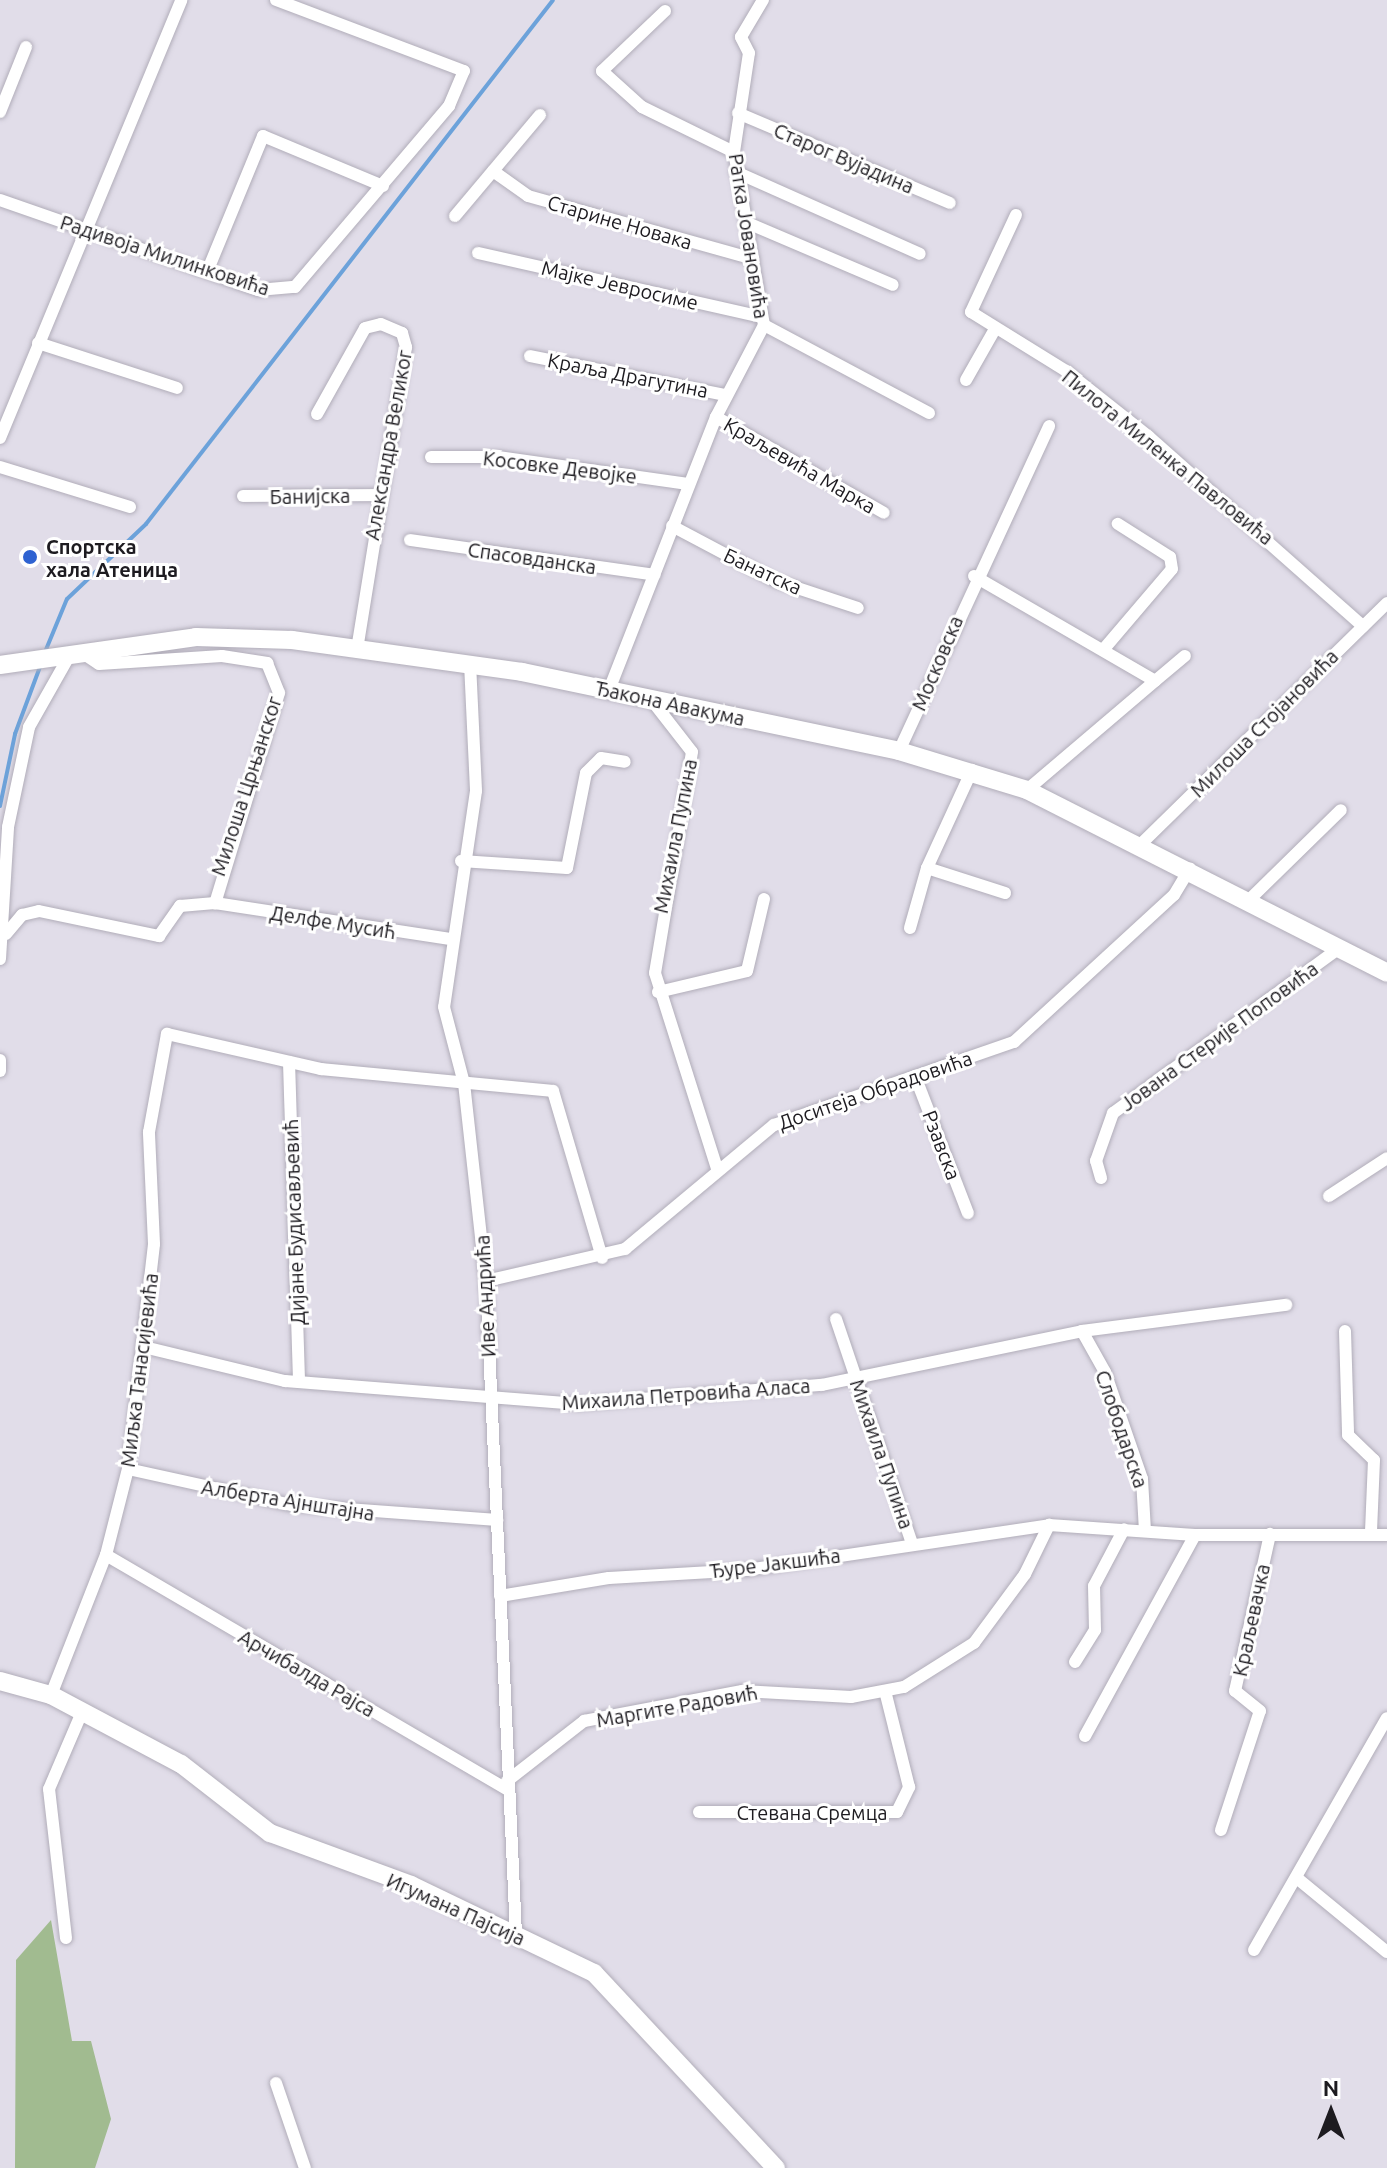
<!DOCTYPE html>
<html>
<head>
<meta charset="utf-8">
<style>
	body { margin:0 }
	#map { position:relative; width:1387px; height:2168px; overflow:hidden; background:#e1dde9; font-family:Ubuntu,sans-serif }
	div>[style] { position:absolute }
	.green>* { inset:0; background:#a1bb90 }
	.stream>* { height:4px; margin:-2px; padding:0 2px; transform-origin:2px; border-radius:2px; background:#6ca2da }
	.roads { filter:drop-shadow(0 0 2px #b1adb9) drop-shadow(0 0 2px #b1adb9) }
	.street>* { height:12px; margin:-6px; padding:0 6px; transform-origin:6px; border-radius:6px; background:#fff }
	.secondary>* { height:18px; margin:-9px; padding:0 9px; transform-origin:9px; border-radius:9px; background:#fff }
	.dots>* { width:22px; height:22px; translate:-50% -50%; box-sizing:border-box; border:4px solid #fff; border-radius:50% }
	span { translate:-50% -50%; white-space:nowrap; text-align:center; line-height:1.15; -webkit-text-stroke:6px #fff; paint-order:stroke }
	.street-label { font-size:20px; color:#1d1b20 }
	.poi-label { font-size:20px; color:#1d1b20; font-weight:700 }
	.left { translate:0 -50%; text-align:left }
	.north { position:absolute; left:1291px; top:2072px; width:80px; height:80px; -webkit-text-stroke:6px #fff; paint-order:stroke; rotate:0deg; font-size:22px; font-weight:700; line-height:32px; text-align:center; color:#1d1b20 }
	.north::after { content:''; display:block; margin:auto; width:28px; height:36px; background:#1d1b20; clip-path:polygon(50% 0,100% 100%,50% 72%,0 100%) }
</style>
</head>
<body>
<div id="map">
	<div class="green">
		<i style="clip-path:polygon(51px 1920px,72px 2041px,91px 2041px,111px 2119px,95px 2168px,15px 2168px,16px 1960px)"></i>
	</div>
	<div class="stream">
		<i style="left:45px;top:652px;width:57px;rotate:-67.5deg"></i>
		<i style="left:67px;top:599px;width:109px;rotate:-43.5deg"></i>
		<i style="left:146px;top:524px;width:663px;rotate:-52.16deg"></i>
		<i style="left:0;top:806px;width:74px;rotate:-78.2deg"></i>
		<i style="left:15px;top:734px;width:75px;rotate:-69.6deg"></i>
	</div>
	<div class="roads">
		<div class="street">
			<i style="left:665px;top:11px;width:87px;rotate:136.4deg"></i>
			<i style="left:602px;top:71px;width:54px;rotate:42deg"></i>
			<i style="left:642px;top:107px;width:102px;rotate:26.1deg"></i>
			<i style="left:0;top:112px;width:70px;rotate:-68.2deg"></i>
			<i style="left:738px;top:113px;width:230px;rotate:23deg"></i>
			<i style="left:493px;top:171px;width:43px;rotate:35.5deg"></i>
			<i style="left:528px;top:196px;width:234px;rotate:15.6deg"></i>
			<i style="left:736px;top:172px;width:201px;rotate:24deg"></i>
			<i style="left:0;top:200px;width:273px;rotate:19.2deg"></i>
			<i style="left:258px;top:290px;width:37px;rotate:-5deg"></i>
			<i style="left:295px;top:287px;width:238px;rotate:-49.6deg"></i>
			<i style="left:449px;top:106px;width:38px;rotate:-67deg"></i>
			<i style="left:464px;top:71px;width:201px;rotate:-159.3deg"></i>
			<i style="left:1016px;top:215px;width:107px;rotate:114.9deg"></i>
			<i style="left:971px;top:312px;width:112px;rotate:31.8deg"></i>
			<i style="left:1066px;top:371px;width:105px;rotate:38.4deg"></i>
			<i style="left:1148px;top:436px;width:287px;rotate:41.5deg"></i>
			<i style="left:455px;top:216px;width:132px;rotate:-49.9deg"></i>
			<i style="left:750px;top:224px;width:155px;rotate:23.1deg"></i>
			<i style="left:478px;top:253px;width:290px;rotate:12.7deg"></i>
			<i style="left:207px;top:272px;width:147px;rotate:-67.6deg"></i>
			<i style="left:263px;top:136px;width:130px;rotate:22.6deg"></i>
			<i style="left:764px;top:325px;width:187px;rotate:28.1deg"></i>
			<i style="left:38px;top:343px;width:146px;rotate:17.9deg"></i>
			<i style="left:530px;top:356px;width:200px;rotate:11.3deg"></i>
			<i style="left:966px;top:380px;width:59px;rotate:-60.4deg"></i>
			<i style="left:317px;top:414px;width:98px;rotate:-60.8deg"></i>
			<i style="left:365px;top:328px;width:16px;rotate:-14deg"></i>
			<i style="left:381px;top:324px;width:23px;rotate:23deg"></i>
			<i style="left:402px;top:333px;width:15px;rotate:74deg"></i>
			<i style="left:406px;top:347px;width:305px;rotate:99.2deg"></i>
			<i style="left:716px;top:417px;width:193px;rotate:29.7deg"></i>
			<i style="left:0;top:438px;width:474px;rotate:-67.5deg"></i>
			<i style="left:431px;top:457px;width:67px"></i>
			<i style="left:498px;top:457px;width:192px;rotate:8.1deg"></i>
			<i style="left:0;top:467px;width:136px;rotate:17.1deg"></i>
			<i style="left:243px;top:496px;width:135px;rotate:-0.4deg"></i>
			<i style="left:672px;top:526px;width:118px;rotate:27.9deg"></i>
			<i style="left:776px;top:581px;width:86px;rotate:18.2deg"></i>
			<i style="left:410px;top:540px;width:247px;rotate:8.1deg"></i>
			<i style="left:974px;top:576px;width:209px;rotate:30.1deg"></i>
			<i style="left:1155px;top:681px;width:168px;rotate:139.6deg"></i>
			<i style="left:1103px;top:650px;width:106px;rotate:-49.6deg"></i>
			<i style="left:1172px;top:569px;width:12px;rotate:-99deg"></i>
			<i style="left:1170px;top:557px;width:62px;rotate:-147.6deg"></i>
			<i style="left:87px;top:656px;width:14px;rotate:34deg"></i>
			<i style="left:99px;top:664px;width:123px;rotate:-3.7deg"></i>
			<i style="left:222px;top:656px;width:46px;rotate:8.8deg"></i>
			<i style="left:267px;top:663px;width:32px;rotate:68deg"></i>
			<i style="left:279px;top:693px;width:220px;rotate:106.9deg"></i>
			<i style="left:470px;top:663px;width:128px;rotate:87.3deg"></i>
			<i style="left:476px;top:791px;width:218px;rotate:98.4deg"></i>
			<i style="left:444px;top:1007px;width:79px;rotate:75.3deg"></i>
			<i style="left:464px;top:1083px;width:199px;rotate:83.7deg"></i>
			<i style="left:486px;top:1281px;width:655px;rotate:87.37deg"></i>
			<i style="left:1155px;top:681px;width:39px;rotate:-40deg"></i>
			<i style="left:609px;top:690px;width:293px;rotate:-68.6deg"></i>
			<i style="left:716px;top:417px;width:104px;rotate:-62.4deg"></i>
			<i style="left:764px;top:325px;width:176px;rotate:-99.8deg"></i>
			<i style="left:734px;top:152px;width:100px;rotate:-81.4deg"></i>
			<i style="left:749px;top:53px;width:18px;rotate:-117deg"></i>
			<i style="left:741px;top:37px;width:43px;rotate:-59.3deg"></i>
			<i style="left:650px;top:698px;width:68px;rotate:52.1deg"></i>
			<i style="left:692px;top:752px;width:224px;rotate:99.5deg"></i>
			<i style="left:655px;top:973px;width:206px;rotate:72.4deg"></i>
			<i style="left:899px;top:751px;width:358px;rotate:-65.2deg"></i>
			<i style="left:1142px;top:843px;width:343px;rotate:-44.4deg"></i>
			<i style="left:461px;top:861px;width:106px;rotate:3.8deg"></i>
			<i style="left:567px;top:868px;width:97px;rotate:-78.7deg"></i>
			<i style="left:586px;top:773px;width:21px;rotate:-45deg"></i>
			<i style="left:601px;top:758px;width:24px;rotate:9deg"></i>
			<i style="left:927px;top:868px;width:82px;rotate:17.8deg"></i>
			<i style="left:1250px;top:899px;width:127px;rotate:-44.4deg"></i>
			<i style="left:215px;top:903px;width:238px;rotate:8.7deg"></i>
			<i style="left:910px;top:928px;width:62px;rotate:-74.2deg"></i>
			<i style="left:927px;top:868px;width:108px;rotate:-65.3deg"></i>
			<i style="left:6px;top:934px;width:25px;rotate:-50deg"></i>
			<i style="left:22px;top:915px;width:17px;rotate:-13deg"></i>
			<i style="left:39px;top:911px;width:123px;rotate:11.8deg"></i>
			<i style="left:159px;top:936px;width:37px;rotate:-55deg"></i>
			<i style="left:180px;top:906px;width:35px;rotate:-5deg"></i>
			<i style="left:0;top:959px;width:132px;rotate:-86.5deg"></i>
			<i style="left:8px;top:827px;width:102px;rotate:-78.1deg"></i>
			<i style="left:29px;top:727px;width:79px;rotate:-60.5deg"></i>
			<i style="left:658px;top:992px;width:91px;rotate:-13.3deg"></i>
			<i style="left:747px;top:971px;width:74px;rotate:-76.7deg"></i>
			<i style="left:0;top:1060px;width:11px;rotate:90deg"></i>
			<i style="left:289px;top:1062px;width:320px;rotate:88.2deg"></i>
			<i style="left:915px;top:1076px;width:147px;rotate:68.9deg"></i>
			<i style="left:1101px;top:1178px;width:18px;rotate:-106deg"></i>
			<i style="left:1096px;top:1161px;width:51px;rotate:-70.5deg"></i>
			<i style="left:1113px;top:1113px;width:282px;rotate:-36.1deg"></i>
			<i style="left:1329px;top:1196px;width:69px;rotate:-33.2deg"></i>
			<i style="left:486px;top:1281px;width:143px;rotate:-13deg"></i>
			<i style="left:625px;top:1249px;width:194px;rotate:-39.8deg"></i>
			<i style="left:774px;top:1125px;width:254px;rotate:-19.1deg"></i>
			<i style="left:1014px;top:1042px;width:217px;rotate:-42.6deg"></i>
			<i style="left:1174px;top:895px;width:31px;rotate:-59deg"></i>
			<i style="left:836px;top:1319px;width:237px;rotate:71.3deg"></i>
			<i style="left:1082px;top:1331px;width:47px;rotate:60.7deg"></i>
			<i style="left:1105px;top:1372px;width:113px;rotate:70.9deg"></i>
			<i style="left:1142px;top:1479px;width:52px;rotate:86.7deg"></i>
			<i style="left:1082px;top:1331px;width:206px;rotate:-7.3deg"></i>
			<i style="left:1345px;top:1331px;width:104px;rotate:88.3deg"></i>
			<i style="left:1348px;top:1435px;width:36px;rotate:44deg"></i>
			<i style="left:1374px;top:1460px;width:71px;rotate:92.4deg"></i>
			<i style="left:144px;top:1347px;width:145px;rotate:13.6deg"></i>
			<i style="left:285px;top:1381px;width:294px;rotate:4.5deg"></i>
			<i style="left:578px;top:1404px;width:245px;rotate:-4.5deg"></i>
			<i style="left:822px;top:1385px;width:266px;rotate:-11.7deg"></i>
			<i style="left:128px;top:1469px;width:168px;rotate:12.4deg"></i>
			<i style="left:292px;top:1505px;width:206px;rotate:4.2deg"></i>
			<i style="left:106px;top:1555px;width:466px;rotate:30.3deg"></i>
			<i style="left:500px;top:1596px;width:110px;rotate:-9.4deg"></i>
			<i style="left:609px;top:1578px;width:137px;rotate:-3.3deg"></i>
			<i style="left:746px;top:1570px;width:306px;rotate:-8.4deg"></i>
			<i style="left:1075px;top:1662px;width:38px;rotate:-58deg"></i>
			<i style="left:1095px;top:1630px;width:44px;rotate:-91.3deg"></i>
			<i style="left:1094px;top:1586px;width:64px;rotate:-62.2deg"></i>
			<i style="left:51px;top:1695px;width:150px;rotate:-68.6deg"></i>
			<i style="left:106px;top:1555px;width:89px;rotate:-75.7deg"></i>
			<i style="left:128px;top:1469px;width:226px;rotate:-83.4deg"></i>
			<i style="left:154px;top:1244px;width:112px;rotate:-92.6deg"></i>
			<i style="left:149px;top:1132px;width:100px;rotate:-79.6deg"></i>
			<i style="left:167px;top:1034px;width:158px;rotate:12.8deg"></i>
			<i style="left:321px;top:1069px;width:233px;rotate:5.4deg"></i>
			<i style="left:553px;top:1091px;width:174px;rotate:73.6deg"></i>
			<i style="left:1085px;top:1736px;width:229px;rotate:-61.3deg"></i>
			<i style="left:507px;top:1781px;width:98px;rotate:-37.9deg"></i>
			<i style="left:584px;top:1721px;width:161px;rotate:-10.8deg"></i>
			<i style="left:742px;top:1691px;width:109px;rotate:3.2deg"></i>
			<i style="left:851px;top:1697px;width:54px;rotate:-10.7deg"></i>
			<i style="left:904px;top:1687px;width:83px;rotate:-32.2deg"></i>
			<i style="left:974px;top:1643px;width:86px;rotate:-53.5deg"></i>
			<i style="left:1025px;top:1574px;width:55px;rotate:-63.9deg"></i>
			<i style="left:1049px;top:1525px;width:146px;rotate:3.9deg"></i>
			<i style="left:1195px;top:1535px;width:192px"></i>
			<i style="left:699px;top:1812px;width:198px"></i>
			<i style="left:897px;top:1812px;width:28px;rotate:-64deg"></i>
			<i style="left:909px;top:1787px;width:95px;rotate:-104deg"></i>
			<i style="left:1221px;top:1830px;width:125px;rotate:-71.9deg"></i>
			<i style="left:1260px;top:1711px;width:32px;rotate:-141deg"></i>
			<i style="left:1235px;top:1691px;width:161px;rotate:-77.4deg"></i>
			<i style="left:1298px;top:1879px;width:115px;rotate:39.4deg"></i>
			<i style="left:66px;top:1938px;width:150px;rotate:-96.5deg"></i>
			<i style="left:49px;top:1789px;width:84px;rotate:-66.8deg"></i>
			<i style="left:1254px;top:1950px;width:267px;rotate:-60.2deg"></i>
			<i style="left:276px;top:2083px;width:90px;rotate:71.2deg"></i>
		</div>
		<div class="secondary">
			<i style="left:0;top:665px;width:198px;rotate:-8.1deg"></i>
			<i style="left:196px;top:637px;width:96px;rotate:1.8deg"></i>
			<i style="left:292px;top:640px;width:232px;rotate:7.9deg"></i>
			<i style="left:522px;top:672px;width:385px;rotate:11.8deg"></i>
			<i style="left:899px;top:751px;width:134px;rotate:16.9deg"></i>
			<i style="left:1027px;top:790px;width:404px;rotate:26.9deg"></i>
			<i style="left:0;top:1681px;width:53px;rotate:15.4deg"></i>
			<i style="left:51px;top:1695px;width:147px;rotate:28deg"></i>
			<i style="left:181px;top:1764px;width:113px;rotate:37.8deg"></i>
			<i style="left:270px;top:1833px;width:150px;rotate:20.2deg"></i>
			<i style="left:411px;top:1885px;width:203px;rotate:25.7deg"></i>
			<i style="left:594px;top:1973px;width:267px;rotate:47deg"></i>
		</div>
	</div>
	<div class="dots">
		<i style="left:30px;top:557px;background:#2e62d1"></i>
	</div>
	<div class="street-label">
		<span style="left:844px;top:158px;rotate:23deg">Старог Вујадина</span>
		<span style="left:620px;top:222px;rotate:16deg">Старине Новака</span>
		<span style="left:749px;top:236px;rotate:81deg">Ратка Јовановића</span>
		<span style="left:165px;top:255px;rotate:18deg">Радивоја Милинковића</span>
		<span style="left:620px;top:285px;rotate:13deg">Мајке Јевросиме</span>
		<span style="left:628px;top:375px;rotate:11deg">Краља Драгутина</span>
		<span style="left:388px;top:445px;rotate:-80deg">Александра Великог</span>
		<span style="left:1168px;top:457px;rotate:39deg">Пилота Миленка Павловића</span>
		<span style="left:800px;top:465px;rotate:30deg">Краљевића Марка</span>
		<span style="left:560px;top:467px;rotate:7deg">Косовке Девојке</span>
		<span style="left:310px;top:496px;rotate:-1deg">Банијска</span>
		<span style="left:532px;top:558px;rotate:8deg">Спасовданска</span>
		<span style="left:763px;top:571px;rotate:25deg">Банатска</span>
		<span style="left:937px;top:663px;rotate:-67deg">Московска</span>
		<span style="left:670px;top:703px;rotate:12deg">Ђакона Авакума</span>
		<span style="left:1264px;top:723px;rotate:-45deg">Милоша Стојановића</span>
		<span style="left:246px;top:786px;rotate:-72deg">Милоша Црњанског</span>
		<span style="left:675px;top:836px;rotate:-79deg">Михаила Пупина</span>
		<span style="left:333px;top:922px;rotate:9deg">Делфе Мусић</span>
		<span style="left:1219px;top:1036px;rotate:-36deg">Јована Стерије Поповића</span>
		<span style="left:875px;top:1090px;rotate:-19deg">Доситеја Обрадовића</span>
		<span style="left:942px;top:1145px;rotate:69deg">Рзавска</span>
		<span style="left:294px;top:1222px;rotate:-92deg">Дијане Будисављевић</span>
		<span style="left:485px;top:1296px;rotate:-93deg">Иве Андрића</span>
		<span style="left:139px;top:1370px;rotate:-83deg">Миљка Танасијевића</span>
		<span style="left:686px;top:1394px;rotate:-4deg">Михаила Петровића Аласа</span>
		<span style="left:1122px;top:1429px;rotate:71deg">Слободарска</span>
		<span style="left:882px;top:1454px;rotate:71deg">Михаила Пупина</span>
		<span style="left:288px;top:1500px;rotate:9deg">Алберта Ајнштајна</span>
		<span style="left:775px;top:1563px;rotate:-7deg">Ђуре Јакшића</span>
		<span style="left:1251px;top:1620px;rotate:-78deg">Краљевачка</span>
		<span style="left:307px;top:1673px;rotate:30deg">Арчибалда Рајса</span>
		<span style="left:677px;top:1706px;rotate:-10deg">Маргите Радовић</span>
		<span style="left:812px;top:1812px">Стевана Сремца</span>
		<span style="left:456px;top:1909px;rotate:24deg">Игумана Пајсија</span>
	</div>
	<div class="poi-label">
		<span class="left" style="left:46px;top:558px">Спортска<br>хала Атеница</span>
	</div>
	<div class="north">N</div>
</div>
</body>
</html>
